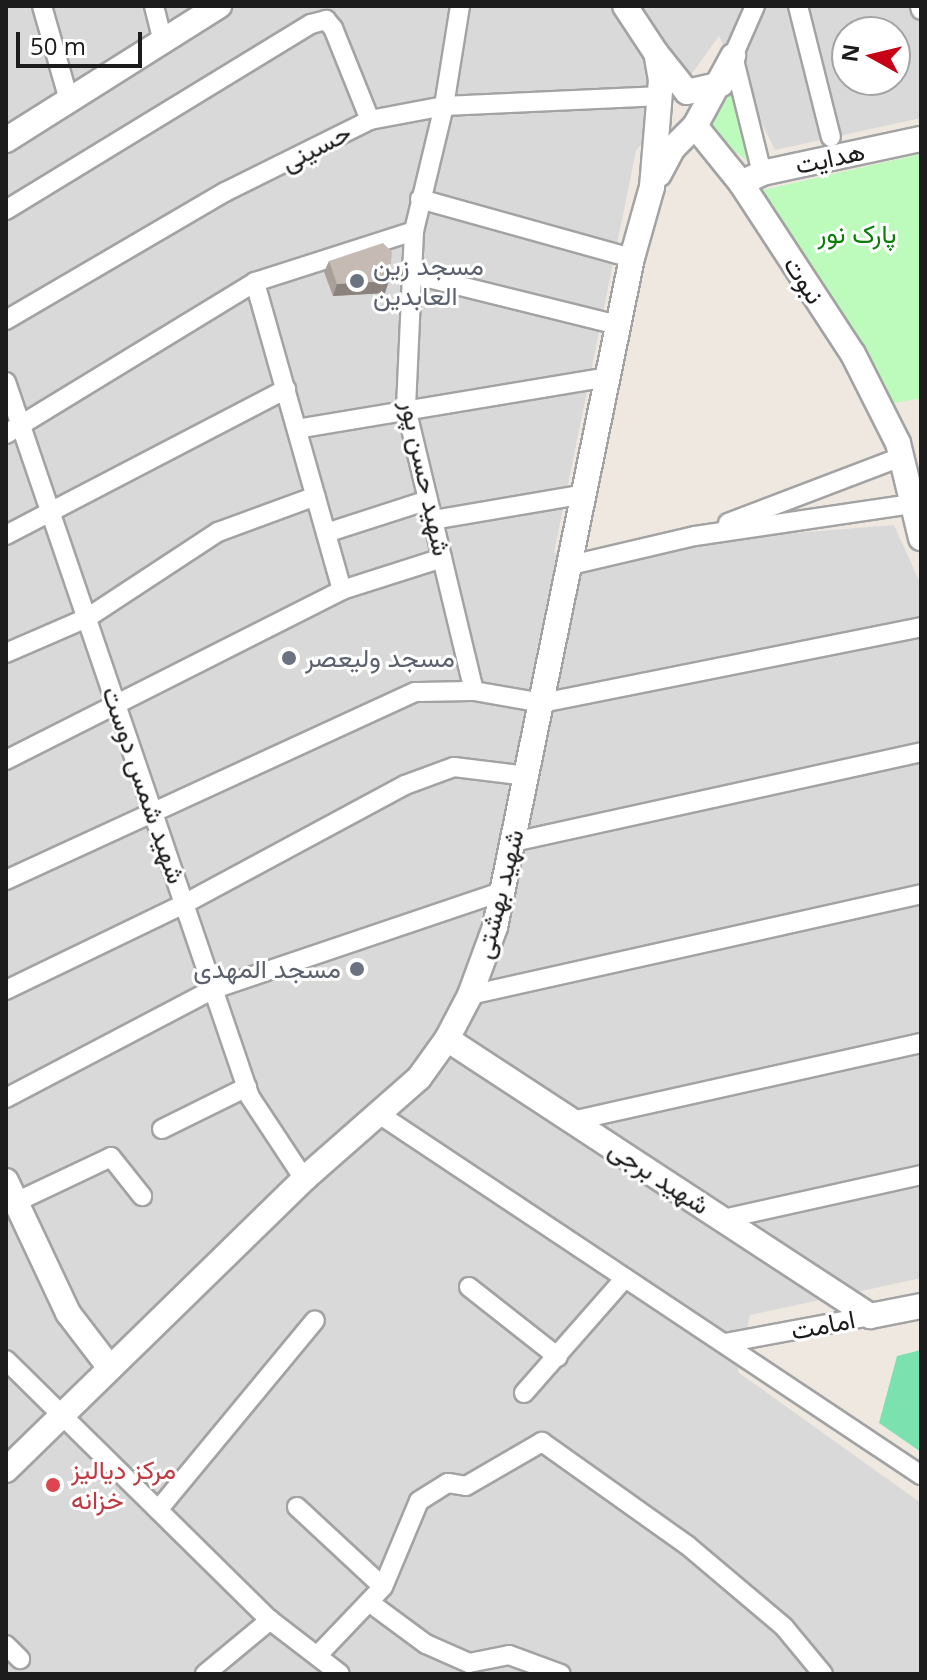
<!DOCTYPE html>
<meta charset="utf-8">
<style>
body{margin:0}
#map{position:relative;width:927px;height:1680px;overflow:hidden;background:#eee8e1;font-family:"Open Sans",Vazirmatn,sans-serif}
div>[style]{position:absolute}
[style*='--x']{left:calc(var(--x)*1px);top:calc(var(--y)*1px);width:calc(var(--w)*1px);rotate:calc(var(--a)*1deg)}
.residential>*{inset:0;background:#dad9d9}
.park>*{inset:0;background:#bcfbbb}
.pitch>*{inset:0;background:#7be1af}
.roads{filter:drop-shadow(2px 0 #a3a3a3) drop-shadow(-2px 0 #a3a3a3) drop-shadow(0 2px #a3a3a3) drop-shadow(0 -2px #a3a3a3)}
.minor>*{height:18px;margin:-9px;padding:0 9px;transform-origin:9px;border-radius:9px;background:#fff}
.tertiary>*{height:24px;margin:-12px;padding:0 12px;transform-origin:12px;border-radius:12px;background:#fff}
.wall>*{inset:0;background:#aaa09b}
.shaded-wall>*{inset:0;background:#8b827e}
.building>*{inset:0;background:#c6bab4}
.dots>*{width:22px;height:22px;translate:-50% -50%;box-sizing:border-box;border:4px solid #fff;border-radius:50%}
span{translate:-50% -50%;white-space:nowrap;text-align:center;line-height:1.15;-webkit-text-stroke:6px #fff;paint-order:stroke}
.street-label{font-size:26px;color:#1c1c1c}
.park-label{font-size:26px;color:#097d07}
.worship-label{font-size:26px;color:#5b616d}
.left{translate:0 -50%;text-align:left}
.right{translate:-100% -50%;text-align:right}
.health-label{font-size:26px;color:#be3a42}
.frame{position:absolute;inset:0;border:8px solid #1c1c1c;pointer-events:none}
.north{position:absolute;left:831px;top:16px;width:80px;height:80px;box-sizing:border-box;background:#fff;border:2px solid #a4a4a4;border-radius:50%;rotate:278deg;font-size:22px;font-weight:700;line-height:32px;text-align:center;color:#1c1c1c}
.north::after{content:'';display:block;margin:auto;width:28px;height:36px;background:#c80015;clip-path:polygon(50% 0,100% 100%,50% 72%,0 100%)}
.scale{position:absolute;left:16px;top:32px;width:126px;height:36px;box-sizing:border-box;border:4px solid #1c1c1c;border-top:0;padding-left:10px;font-size:24px;line-height:28px;white-space:nowrap;color:#1c1c1c;-webkit-text-stroke:6px #fff;paint-order:stroke}
</style>
<div id="map">
<div class="residential">
<i style="clip-path:polygon(evenodd,6px 6px,921px 6px,921px 118px,775px 150px,719px 36px,636px 151px,554px 553px,894px 525px,921px 585px,921px 1278px,750px 1315px,738px 1372px,921px 1503px,921px 1674px,6px 1674px,6px 6px,847px 32px,895px 32px,895px 80px,847px 80px,847px 32px)"></i>
</div>
<div class="park">
<i style="clip-path:polygon(734px 84px,756px 167px,707px 131px)"></i>
<i style="clip-path:polygon(921px 154px,921px 398px,880px 406px,759px 191px)"></i>
</div>
<div class="pitch">
<i style="clip-path:polygon(921px 1350px,921px 1452px,879px 1423px,897px 1356px)"></i>
</div>
<div class="roads">
<div class="minor">
<i style="--x:42;--y:6;--w:98;--a:74"></i>
<i style="--x:154;--y:6;--w:36;--a:76"></i>
<i style="--x:460;--y:6;--w:101;--a:99.1"></i>
<i style="--x:444;--y:106;--w:129;--a:103.5"></i>
<i style="--x:414;--y:231;--w:177;--a:92.6"></i>
<i style="--x:406;--y:408;--w:291;--a:76.5"></i>
<i style="--x:474;--y:691;--w:69;--a:10"></i>
<i style="--x:542;--y:703;--w:387;--a:-11.3"></i>
<i style="--x:755;--y:6;--w:55;--a:113.7"></i>
<i style="--x:733;--y:56;--w:121;--a:76.1"></i>
<i style="--x:798;--y:6;--w:135;--a:75.9"></i>
<i style="--x:920;--y:6;--w:4;--a:76"></i>
<i style="--x:420;--y:199;--w:220;--a:15.6"></i>
<i style="--x:6;--y:210;--w:357;--a:-31.4"></i>
<i style="--x:311;--y:24;--w:16;--a:-15"></i>
<i style="--x:326;--y:20;--w:11;--a:49"></i>
<i style="--x:333;--y:28;--w:99;--a:68.1"></i>
<i style="--x:412;--y:274;--w:212;--a:13.9"></i>
<i style="--x:6;--y:320;--w:254;--a:-30.3"></i>
<i style="--x:225;--y:192;--w:162;--a:-26.4"></i>
<i style="--x:370;--y:120;--w:75;--a:-10.7"></i>
<i style="--x:444;--y:106;--w:218;--a:-2.6"></i>
<i style="--x:6;--y:382;--w:755;--a:71.16"></i>
<i style="--x:250;--y:1097;--w:98;--a:56.6"></i>
<i style="--x:297;--y:429;--w:315;--a:-9.5"></i>
<i style="--x:6;--y:434;--w:292;--a:-31.4"></i>
<i style="--x:433;--y:520;--w:154;--a:-9.7"></i>
<i style="--x:728;--y:523;--w:185;--a:-20.9"></i>
<i style="--x:326;--y:533;--w:107;--a:-17.9"></i>
<i style="--x:6;--y:535;--w:316;--a:-27.5"></i>
<i style="--x:571;--y:565;--w:127;--a:-13.2"></i>
<i style="--x:695;--y:536;--w:219;--a:-8.4"></i>
<i style="--x:342;--y:590;--w:320;--a:-105.8"></i>
<i style="--x:255;--y:282;--w:167;--a:-17.8"></i>
<i style="--x:6;--y:653;--w:88;--a:-23.4"></i>
<i style="--x:87;--y:618;--w:157;--a:-33.3"></i>
<i style="--x:218;--y:532;--w:104;--a:-20.2"></i>
<i style="--x:6;--y:760;--w:377;--a:-26.8"></i>
<i style="--x:342;--y:590;--w:105;--a:-17.7"></i>
<i style="--x:513;--y:842;--w:418;--a:-12.4"></i>
<i style="--x:6;--y:880;--w:450;--a:-24.7"></i>
<i style="--x:415;--y:692;--w:59;--a:-1"></i>
<i style="--x:6;--y:990;--w:198;--a:-25.8"></i>
<i style="--x:184;--y:904;--w:251;--a:-28.3"></i>
<i style="--x:405;--y:785;--w:52;--a:-20.2"></i>
<i style="--x:454;--y:767;--w:74;--a:7"></i>
<i style="--x:470;--y:995;--w:462;--a:-12.6"></i>
<i style="--x:6;--y:1098;--w:235;--a:-27.7"></i>
<i style="--x:214;--y:989;--w:305;--a:-18.7"></i>
<i style="--x:379;--y:1114;--w:651;--a:33.67"></i>
<i style="--x:572;--y:1121;--w:358;--a:-12.6"></i>
<i style="--x:162;--y:1129;--w:95;--a:-26.3"></i>
<i style="--x:16;--y:1202;--w:105;--a:-25.3"></i>
<i style="--x:111;--y:1157;--w:50;--a:51.5"></i>
<i style="--x:723;--y:1219;--w:203;--a:-12.5"></i>
<i style="--x:469;--y:1287;--w:113;--a:38.2"></i>
<i style="--x:725;--y:1343;--w:147;--a:-10.5"></i>
<i style="--x:6;--y:1360;--w:371;--a:44.6"></i>
<i style="--x:270;--y:1620;--w:88;--a:37.6"></i>
<i style="--x:524;--y:1393;--w:153;--a:-48.7"></i>
<i style="--x:297;--y:1507;--w:117;--a:42.9"></i>
<i style="--x:158;--y:1510;--w:246;--a:-50.4"></i>
<i style="--x:369;--y:1602;--w:71;--a:36.4"></i>
<i style="--x:426;--y:1644;--w:47;--a:23.8"></i>
<i style="--x:469;--y:1663;--w:41;--a:-11.3"></i>
<i style="--x:509;--y:1655;--w:55;--a:20.1"></i>
<i style="--x:6;--y:1645;--w:20;--a:45"></i>
<i style="--x:317;--y:1656;--w:95;--a:-46.3"></i>
<i style="--x:383;--y:1587;--w:93;--a:-67.3"></i>
<i style="--x:419;--y:1501;--w:34;--a:-32"></i>
<i style="--x:448;--y:1483;--w:18;--a:9"></i>
<i style="--x:466;--y:1486;--w:88;--a:-30.1"></i>
<i style="--x:542;--y:1442;--w:178;--a:35.4"></i>
<i style="--x:687;--y:1545;--w:127;--a:40.2"></i>
<i style="--x:784;--y:1627;--w:61;--a:50.3"></i>
<i style="--x:205;--y:1674;--w:85;--a:-39.7"></i>
</div>
<div class="tertiary">
<i style="--x:660;--y:58;--w:43;--a:51.5"></i>
<i style="--x:687;--y:92;--w:35;--a:-13"></i>
<i style="--x:695;--y:126;--w:73;--a:51.1"></i>
<i style="--x:741;--y:183;--w:204;--a:56.8"></i>
<i style="--x:853;--y:354;--w:100;--a:63.2"></i>
<i style="--x:898;--y:443;--w:98;--a:76.4"></i>
<i style="--x:6;--y:140;--w:252;--a:-32.2"></i>
<i style="--x:659;--y:174;--w:30;--a:-62"></i>
<i style="--x:673;--y:148;--w:31;--a:-45"></i>
<i style="--x:695;--y:126;--w:80;--a:-61.5"></i>
<i style="--x:741;--y:183;--w:23;--a:-25"></i>
<i style="--x:762;--y:173;--w:163;--a:-12.1"></i>
<i style="--x:447;--y:1039;--w:506;--a:33.22"></i>
<i style="--x:870;--y:1316;--w:52;--a:-11.1"></i>
<i style="--x:6;--y:1181;--w:146;--a:64.8"></i>
<i style="--x:68;--y:1313;--w:69;--a:52.6"></i>
<i style="--x:6;--y:1470;--w:417;--a:-44.3"></i>
<i style="--x:304;--y:1179;--w:153;--a:-41.3"></i>
<i style="--x:419;--y:1078;--w:48;--a:-54.3"></i>
<i style="--x:447;--y:1039;--w:50;--a:-62.4"></i>
<i style="--x:470;--y:995;--w:72;--a:-69.8"></i>
<i style="--x:495;--y:927;--w:683;--a:-78.43"></i>
<i style="--x:632;--y:258;--w:74;--a:-74.3"></i>
<i style="--x:652;--y:187;--w:107;--a:-85.2"></i>
<i style="--x:661;--y:80;--w:27;--a:-100"></i>
<i style="--x:656;--y:53;--w:56;--a:-123.4"></i>
</div>
</div>
<div class="wall">
<i style="clip-path:polygon(329px 261px,385px 293px,333px 296px,324px 272px)"></i>
</div>
<div class="shaded-wall">
<i style="clip-path:polygon(389px 281px,385px 293px,333px 296px,337px 284px)"></i>
</div>
<div class="building">
<i style="clip-path:polygon(383px 243px,392px 252px,389px 281px,337px 284px,329px 261px)"></i>
</div>
<div class="dots">
<i style="left:357px;top:281px;background:#6b7280"></i>
<i style="left:289px;top:658px;background:#6b7280"></i>
<i style="left:357px;top:969px;background:#6b7280"></i>
<i style="left:53px;top:1485px;background:#e0444e"></i>
</div>
<div class="street-label">
<span style="left:316px;top:147px;rotate:-27deg">حسینی</span>
<span style="left:830px;top:158px;rotate:-12deg">هدایت</span>
<span style="left:804px;top:280px;rotate:57deg">نبوت</span>
<span style="left:426px;top:478px;rotate:78deg">شهید حسن پور</span>
<span style="left:144px;top:785px;rotate:71deg">شهید شمس دوست</span>
<span style="left:499px;top:894px;rotate:-76deg">شهید بهشتی</span>
<span style="left:659px;top:1177px;rotate:33deg">شهید برجی</span>
<span style="left:823px;top:1325px;rotate:-11deg">امامت</span>
</div>
<div class="park-label">
<span style="left:857px;top:234px">پارک نور</span>
</div>
<div class="worship-label">
<span class="left" style="left:373px;top:281px">مسجد زین<br>العابدین</span>
<span class="left" style="left:305px;top:658px">مسجد ولیعصر</span>
<span class="right" style="left:341px;top:969px">مسجد المهدی</span>
</div>
<div class="health-label">
<span class="left" style="left:71px;top:1485px">مرکز دیالیز<br>خزانه</span>
</div>
<div class="frame"></div>
<div class="north">N</div>
<div class="scale">50 m</div>
</div>
